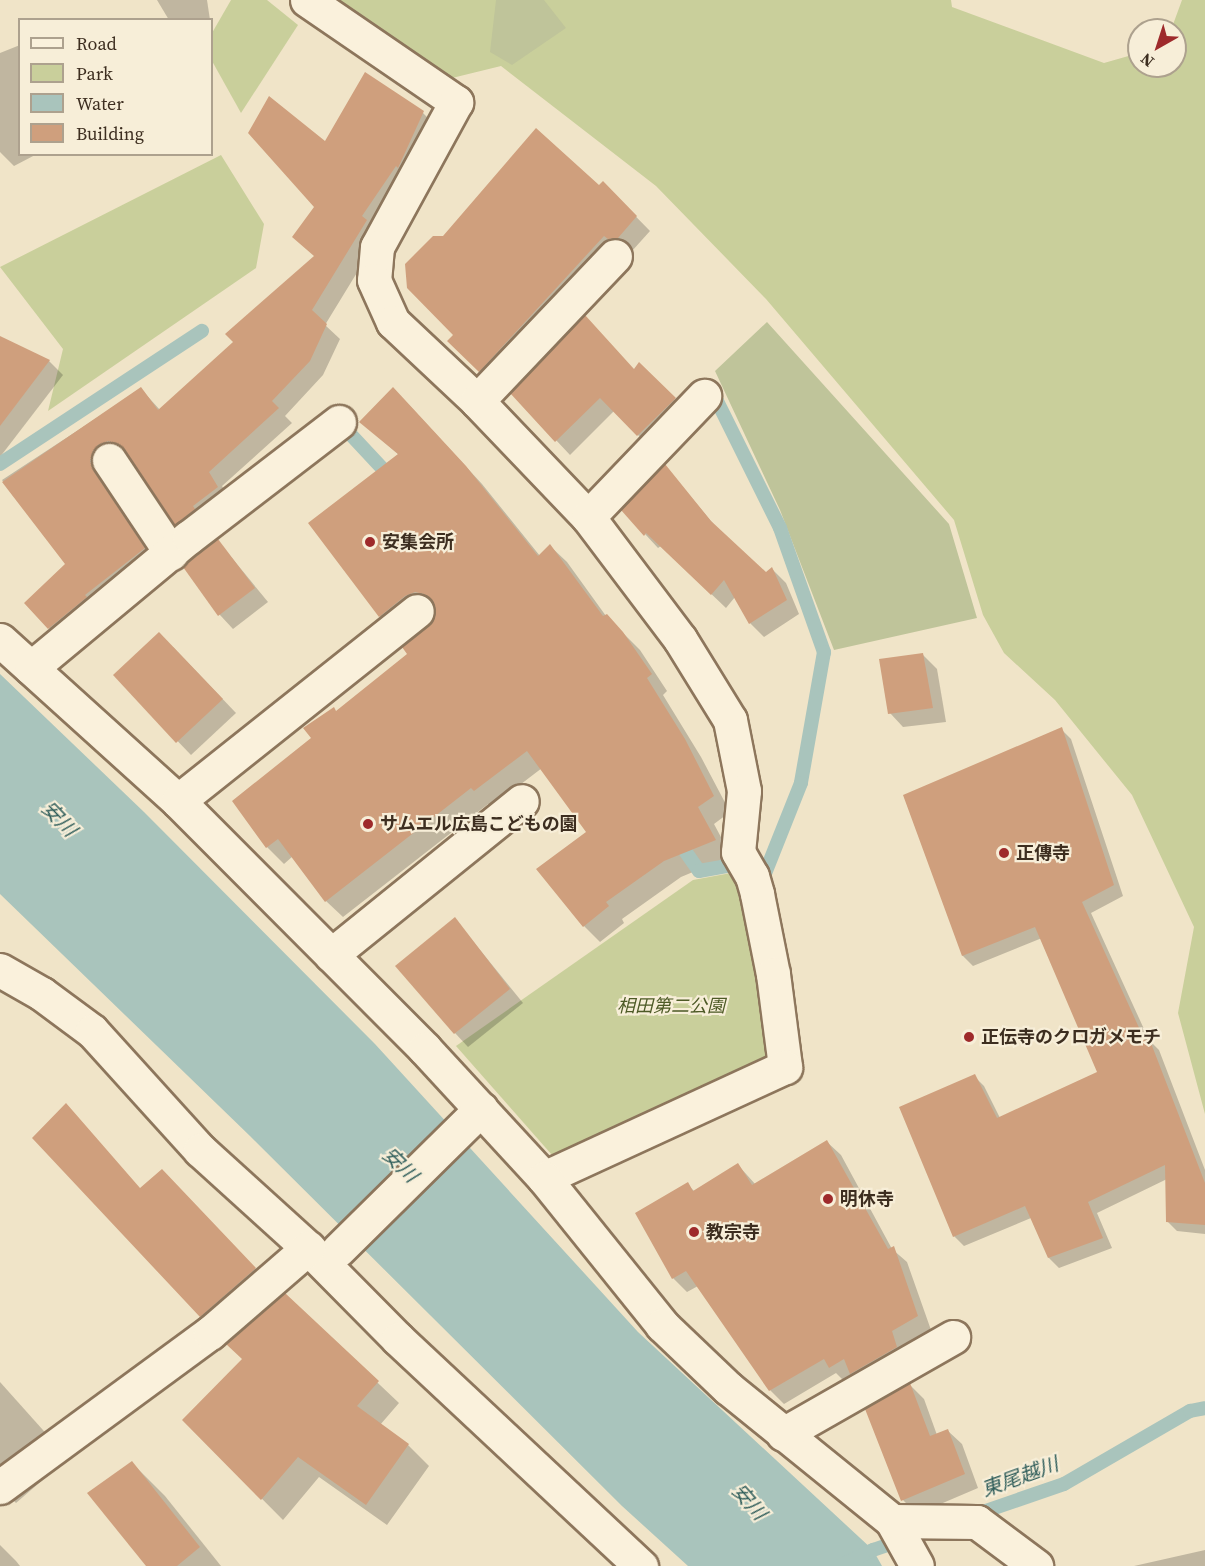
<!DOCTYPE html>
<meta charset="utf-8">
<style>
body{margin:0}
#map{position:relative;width:1205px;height:1566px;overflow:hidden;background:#f0e4c8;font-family:"Source Serif 4","Noto Sans JP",serif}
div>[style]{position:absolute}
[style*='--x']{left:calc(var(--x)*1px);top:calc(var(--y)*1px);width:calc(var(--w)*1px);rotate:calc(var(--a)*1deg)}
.green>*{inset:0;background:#c9cf9b}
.cemetery>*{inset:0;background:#bfc49a}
.water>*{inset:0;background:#a9c4bc}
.shadow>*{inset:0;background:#0003}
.stream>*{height:14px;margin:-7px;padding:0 7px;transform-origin:7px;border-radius:7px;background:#a9c4bc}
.building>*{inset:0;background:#cf9f7d}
.roads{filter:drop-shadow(2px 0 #8d765c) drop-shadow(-2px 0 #8d765c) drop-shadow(0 2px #8d765c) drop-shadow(0 -2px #8d765c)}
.minor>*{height:33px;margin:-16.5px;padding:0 16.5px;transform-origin:16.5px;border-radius:16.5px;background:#faf1dc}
.dots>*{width:16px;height:16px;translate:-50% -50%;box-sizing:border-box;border:3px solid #f7eed8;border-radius:50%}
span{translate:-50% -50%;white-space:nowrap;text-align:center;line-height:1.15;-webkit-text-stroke:4.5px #f7eed8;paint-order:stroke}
.poi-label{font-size:18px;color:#3d2e20;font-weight:700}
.left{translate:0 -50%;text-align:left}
.park-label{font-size:18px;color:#4d5a26;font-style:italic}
.water-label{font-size:20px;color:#2f5d5a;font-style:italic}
.legend{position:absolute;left:18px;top:18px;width:195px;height:138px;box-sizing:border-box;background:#f7eed8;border:2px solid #ada18e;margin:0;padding:8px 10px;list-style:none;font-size:18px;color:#3d2e20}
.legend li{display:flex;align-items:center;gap:12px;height:30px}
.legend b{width:30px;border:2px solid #ada18e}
.north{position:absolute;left:1127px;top:18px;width:60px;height:60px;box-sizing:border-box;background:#f7eed8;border:2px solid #ada18e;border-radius:50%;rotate:219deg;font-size:16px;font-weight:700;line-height:24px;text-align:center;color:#3d2e20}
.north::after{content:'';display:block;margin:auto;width:21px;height:27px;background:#9e2a2b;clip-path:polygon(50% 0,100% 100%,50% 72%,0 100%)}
</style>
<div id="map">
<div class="green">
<i style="clip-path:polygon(231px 0,267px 0,298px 25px,241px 113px,212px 61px,212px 33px)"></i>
<i style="clip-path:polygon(330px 0,951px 0,952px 7px,1104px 63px,1139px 53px,1139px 66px,1175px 66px,1175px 30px,1171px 30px,1182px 0,1205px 0,1205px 1114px,1178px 1013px,1194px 927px,1132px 795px,1055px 700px,1004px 653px,983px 615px,954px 520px,766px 299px,656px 186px,501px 66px,448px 79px)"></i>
<i style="clip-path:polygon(221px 155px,264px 224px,256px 268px,48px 411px,63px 349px,0 267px)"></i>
<i style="clip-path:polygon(731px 873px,746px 896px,773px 1061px,552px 1155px,456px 1046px,693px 880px)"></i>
</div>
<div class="cemetery">
<i style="clip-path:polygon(496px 0,544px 0,566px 28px,512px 65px,490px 52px)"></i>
<i style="clip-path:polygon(767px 322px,949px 524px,977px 618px,834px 650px,780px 510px,715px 371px)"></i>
</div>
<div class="water">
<i style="clip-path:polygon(0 674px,144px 812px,375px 1044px,638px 1332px,873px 1550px,882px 1566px,688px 1566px,622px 1506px,250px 1136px,0 894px)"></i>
</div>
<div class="shadow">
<i style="clip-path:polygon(157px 0,207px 0,210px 20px,169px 20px)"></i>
<i style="clip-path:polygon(20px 45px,20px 154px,37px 154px,14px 166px,0 152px,0 53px)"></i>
<i style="clip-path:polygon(423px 113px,437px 127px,380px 235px,325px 325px,340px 339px,323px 375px,285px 416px,292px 423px,222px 486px,231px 502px,190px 537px,176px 524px,131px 456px,123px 455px,158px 562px,63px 642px,49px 628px,67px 564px,2px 480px,141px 389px,160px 410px,235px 342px,315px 257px,316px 207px,325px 143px)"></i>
<i style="clip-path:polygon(603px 183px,650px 231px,632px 251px,623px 252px,494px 384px,449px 341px,455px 335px,443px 238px,599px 187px)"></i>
<i style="clip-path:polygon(0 338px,49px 361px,63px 375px,0 457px)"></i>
<i style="clip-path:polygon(639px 364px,688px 413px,652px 449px,614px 411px,570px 455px,512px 393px,634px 370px)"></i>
<i style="clip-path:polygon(409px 405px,482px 484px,540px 556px,550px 546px,567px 562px,606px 616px,640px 650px,667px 691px,663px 695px,701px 757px,730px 812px,714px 824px,731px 856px,681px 877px,622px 919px,624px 923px,600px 942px,584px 926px,588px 833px,542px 768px,491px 807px,488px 804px,343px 917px,326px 901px,293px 856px,284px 864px,267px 847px,234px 801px,313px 738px,337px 712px,409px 655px,436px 618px,437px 609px,432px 608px,397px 632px,380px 616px,311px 523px,399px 455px,361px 422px)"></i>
<i style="clip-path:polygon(665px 466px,721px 533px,766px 574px,772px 569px,786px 583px,799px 614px,764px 637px,750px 623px,735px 597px,726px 608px,661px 546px,658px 548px,645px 534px)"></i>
<i style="clip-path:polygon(218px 541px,268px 602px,233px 629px,220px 615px,185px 567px)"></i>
<i style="clip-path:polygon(173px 647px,236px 713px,191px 755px,115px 676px)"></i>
<i style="clip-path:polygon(923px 655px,937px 669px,946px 722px,903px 727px,890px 713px)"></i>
<i style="clip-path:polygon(1061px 729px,1071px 739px,1123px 896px,1091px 913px,1149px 1040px,1159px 1050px,1205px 1170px,1205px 1234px,1177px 1231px,1167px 1221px,1167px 1179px,1097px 1213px,1112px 1248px,1059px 1268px,1049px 1258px,1031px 1218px,964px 1246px,954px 1236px,974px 1076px,984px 1086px,1000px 1118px,1099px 1072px,1042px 938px,973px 966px,963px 956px,904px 796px)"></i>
<i style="clip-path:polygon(455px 919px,523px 1003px,468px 1047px,455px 1033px)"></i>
<i style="clip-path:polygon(827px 1142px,841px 1155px,892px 1249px,907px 1262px,931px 1330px,905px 1346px,910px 1361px,844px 1381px,836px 1373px,784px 1404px,770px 1390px,698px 1286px,687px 1292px,673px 1278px,687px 1184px,695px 1192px,738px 1165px,756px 1185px)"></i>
<i style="clip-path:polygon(176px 1185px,269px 1283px,214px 1330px,201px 1316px,141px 1190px)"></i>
<i style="clip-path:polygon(285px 1295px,399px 1403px,380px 1425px,408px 1445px,429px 1466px,387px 1525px,319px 1477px,283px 1520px,184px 1420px,244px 1360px)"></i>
<i style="clip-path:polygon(0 1382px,68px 1458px,16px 1503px,0 1487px)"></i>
<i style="clip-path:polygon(910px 1385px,924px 1399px,937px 1435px,948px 1431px,962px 1444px,978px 1488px,917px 1514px,903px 1500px)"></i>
<i style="clip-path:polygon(132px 1463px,165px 1496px,221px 1566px,148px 1566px)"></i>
<i style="clip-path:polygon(0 1545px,16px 1561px,20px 1566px,0 1566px)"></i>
<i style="clip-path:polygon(1205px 1550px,1205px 1566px,1133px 1566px,1134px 1566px)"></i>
</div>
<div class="stream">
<i style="--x:717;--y:401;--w:142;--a:63.6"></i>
<i style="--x:780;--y:528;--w:132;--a:70.5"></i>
<i style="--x:824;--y:652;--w:133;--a:100"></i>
<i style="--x:801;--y:783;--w:111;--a:111.7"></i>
<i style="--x:339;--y:422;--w:79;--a:47"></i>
<i style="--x:0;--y:464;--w:242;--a:-33.4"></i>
<i style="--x:676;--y:838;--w:40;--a:55.1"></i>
<i style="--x:699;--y:871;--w:39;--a:-10"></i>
<i style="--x:737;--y:864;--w:7;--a:56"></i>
<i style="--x:971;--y:1516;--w:98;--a:-19"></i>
<i style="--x:1064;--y:1484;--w:146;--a:-30.1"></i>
<i style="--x:1190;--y:1411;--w:15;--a:-11"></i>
<i style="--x:840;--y:1566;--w:37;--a:-26"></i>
<i style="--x:873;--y:1550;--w:31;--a:-19"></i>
</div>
<div class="building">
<i style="clip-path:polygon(365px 72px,424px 111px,398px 168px,396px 166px,362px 216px,367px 220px,312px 310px,327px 324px,310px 361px,272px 401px,279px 408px,209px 472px,218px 487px,193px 506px,195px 509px,175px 525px,124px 449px,118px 444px,108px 441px,98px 445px,93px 451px,90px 461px,93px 470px,145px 548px,85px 595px,87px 597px,48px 629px,24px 603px,65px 564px,2px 482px,141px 387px,158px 410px,233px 342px,225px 334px,314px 256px,292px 237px,314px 207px,248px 133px,269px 96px,325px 141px)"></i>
<i style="clip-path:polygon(536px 128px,599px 185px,603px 181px,637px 216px,618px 238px,608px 239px,604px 236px,479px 372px,447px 341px,453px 335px,407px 288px,405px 264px,433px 236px,443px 236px)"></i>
<i style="clip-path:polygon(585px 315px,634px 369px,639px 362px,676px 398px,637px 436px,600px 398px,555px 442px,510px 393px)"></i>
<i style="clip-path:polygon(0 336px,50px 360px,0 426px)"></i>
<i style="clip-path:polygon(393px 387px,466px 466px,538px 556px,550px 544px,603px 616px,607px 614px,623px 632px,652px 674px,647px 678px,685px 739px,714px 796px,698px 807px,716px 840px,664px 861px,606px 902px,609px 906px,583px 927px,536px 869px,586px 832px,527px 751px,474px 791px,471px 788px,325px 902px,278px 839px,266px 848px,232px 801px,311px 738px,303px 728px,334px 707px,336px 711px,407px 654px,402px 647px,429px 626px,435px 617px,435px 608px,432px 600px,424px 594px,415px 592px,405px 596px,379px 617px,308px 523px,398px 454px,359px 422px)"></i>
<i style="clip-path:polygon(665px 464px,711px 521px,766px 572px,772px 567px,787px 600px,749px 624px,724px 580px,711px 595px,646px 533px,644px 536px,621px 510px)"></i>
<i style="clip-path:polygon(218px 539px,255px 588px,218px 616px,183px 567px)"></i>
<i style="clip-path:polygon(159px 632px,223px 699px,176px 743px,113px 675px)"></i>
<i style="clip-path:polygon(923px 653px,933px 708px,888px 714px,879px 659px)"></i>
<i style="clip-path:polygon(1062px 727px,1114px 885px,1082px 902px,1145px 1041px,1149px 1038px,1205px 1183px,1205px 1225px,1166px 1222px,1165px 1165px,1088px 1202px,1103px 1238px,1048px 1258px,1025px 1206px,953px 1237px,899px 1107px,975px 1074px,997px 1118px,1097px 1072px,1035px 927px,962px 956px,903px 795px)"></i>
<i style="clip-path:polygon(455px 917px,510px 989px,454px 1034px,395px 966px)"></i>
<i style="clip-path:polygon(66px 1103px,140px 1188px,162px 1169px,256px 1268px,200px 1317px,32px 1138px)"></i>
<i style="clip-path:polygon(827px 1140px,888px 1249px,894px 1246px,918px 1316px,892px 1331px,897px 1347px,850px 1374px,844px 1359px,829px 1368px,824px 1359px,769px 1391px,686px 1271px,672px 1279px,635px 1213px,688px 1182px,693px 1191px,738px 1163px,752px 1185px)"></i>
<i style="clip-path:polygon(285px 1293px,379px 1381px,357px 1406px,409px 1444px,366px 1505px,298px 1457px,261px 1500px,182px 1420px,242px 1359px,226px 1344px)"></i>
<i style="clip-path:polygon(910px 1383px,930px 1436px,948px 1429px,965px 1474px,901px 1501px,865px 1409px)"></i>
<i style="clip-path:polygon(132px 1461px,200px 1547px,177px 1566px,146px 1566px,87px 1493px)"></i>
</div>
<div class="roads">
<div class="minor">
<i style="--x:307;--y:0;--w:181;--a:34.4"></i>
<i style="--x:456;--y:102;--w:165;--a:118.6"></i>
<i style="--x:377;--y:247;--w:33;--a:95"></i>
<i style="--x:374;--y:280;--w:46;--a:65.7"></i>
<i style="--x:393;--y:322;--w:115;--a:43.2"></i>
<i style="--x:477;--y:401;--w:161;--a:46.3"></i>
<i style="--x:588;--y:517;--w:153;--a:53"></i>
<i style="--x:680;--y:639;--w:95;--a:58.3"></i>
<i style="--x:730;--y:720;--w:72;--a:78.8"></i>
<i style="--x:744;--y:791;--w:61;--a:95.6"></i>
<i style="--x:738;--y:852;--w:28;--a:60"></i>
<i style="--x:752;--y:876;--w:19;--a:74"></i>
<i style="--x:757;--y:894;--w:82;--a:78.7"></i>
<i style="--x:773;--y:974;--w:94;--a:82.6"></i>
<i style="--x:785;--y:1067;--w:265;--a:155.3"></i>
<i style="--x:477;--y:401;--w:200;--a:-46.4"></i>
<i style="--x:109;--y:460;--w:112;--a:56.3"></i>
<i style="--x:588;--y:517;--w:168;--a:-46.2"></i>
<i style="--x:0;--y:640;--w:240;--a:42.1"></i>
<i style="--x:178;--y:801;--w:350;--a:45.1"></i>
<i style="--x:425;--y:1049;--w:176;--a:47.3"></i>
<i style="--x:544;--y:1178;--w:189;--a:51.2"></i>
<i style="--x:662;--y:1325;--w:91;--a:43.7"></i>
<i style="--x:728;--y:1388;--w:211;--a:39"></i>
<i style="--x:892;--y:1521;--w:51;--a:60.9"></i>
<i style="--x:31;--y:668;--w:205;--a:-39.7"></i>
<i style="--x:189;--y:537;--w:189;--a:-37.5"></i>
<i style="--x:178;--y:801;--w:305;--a:-38.5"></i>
<i style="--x:331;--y:955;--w:245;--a:-38.9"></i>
<i style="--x:0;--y:970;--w:48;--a:29.7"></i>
<i style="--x:42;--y:994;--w:62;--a:36.5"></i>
<i style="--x:92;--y:1031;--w:161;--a:47.8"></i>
<i style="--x:200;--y:1150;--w:146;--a:42.2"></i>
<i style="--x:308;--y:1248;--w:128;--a:45.3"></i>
<i style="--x:398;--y:1339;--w:333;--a:43.1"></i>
<i style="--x:338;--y:1250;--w:201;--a:-44.6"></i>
<i style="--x:783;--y:1434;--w:196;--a:-29.7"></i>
<i style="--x:0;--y:1487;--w:260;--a:-36.3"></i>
<i style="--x:210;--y:1333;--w:130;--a:-40.9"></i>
<i style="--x:892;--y:1521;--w:85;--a:0.7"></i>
<i style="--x:977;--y:1522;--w:74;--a:36.7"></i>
</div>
</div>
<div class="dots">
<i style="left:370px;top:542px;background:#9e2a2b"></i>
<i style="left:368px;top:824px;background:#9e2a2b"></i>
<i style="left:1004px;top:853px;background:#9e2a2b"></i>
<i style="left:969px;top:1037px;background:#9e2a2b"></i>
<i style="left:828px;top:1199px;background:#9e2a2b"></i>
<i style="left:694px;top:1232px;background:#9e2a2b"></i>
</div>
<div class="poi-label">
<span class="left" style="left:382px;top:542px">安集会所</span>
<span class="left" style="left:380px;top:824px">サムエル広島こどもの園</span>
<span class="left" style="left:1016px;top:853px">正傳寺</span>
<span class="left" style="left:981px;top:1037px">正伝寺のクロガメモチ</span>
<span class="left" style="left:840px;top:1199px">明休寺</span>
<span class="left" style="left:706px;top:1232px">教宗寺</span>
</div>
<div class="park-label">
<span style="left:671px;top:1006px">相田第二公園</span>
</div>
<div class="water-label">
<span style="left:59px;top:819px;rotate:46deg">安川</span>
<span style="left:400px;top:1165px;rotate:44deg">安川</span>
<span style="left:1020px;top:1477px;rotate:-20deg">東尾越川</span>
<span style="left:749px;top:1502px;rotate:49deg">安川</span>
</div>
<ul class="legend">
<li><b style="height:8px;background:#faf1dc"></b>Road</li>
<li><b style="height:16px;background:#c9cf9b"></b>Park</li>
<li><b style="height:16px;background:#a9c4bc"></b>Water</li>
<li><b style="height:16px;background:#cf9f7d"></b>Building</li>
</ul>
<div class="north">N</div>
</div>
